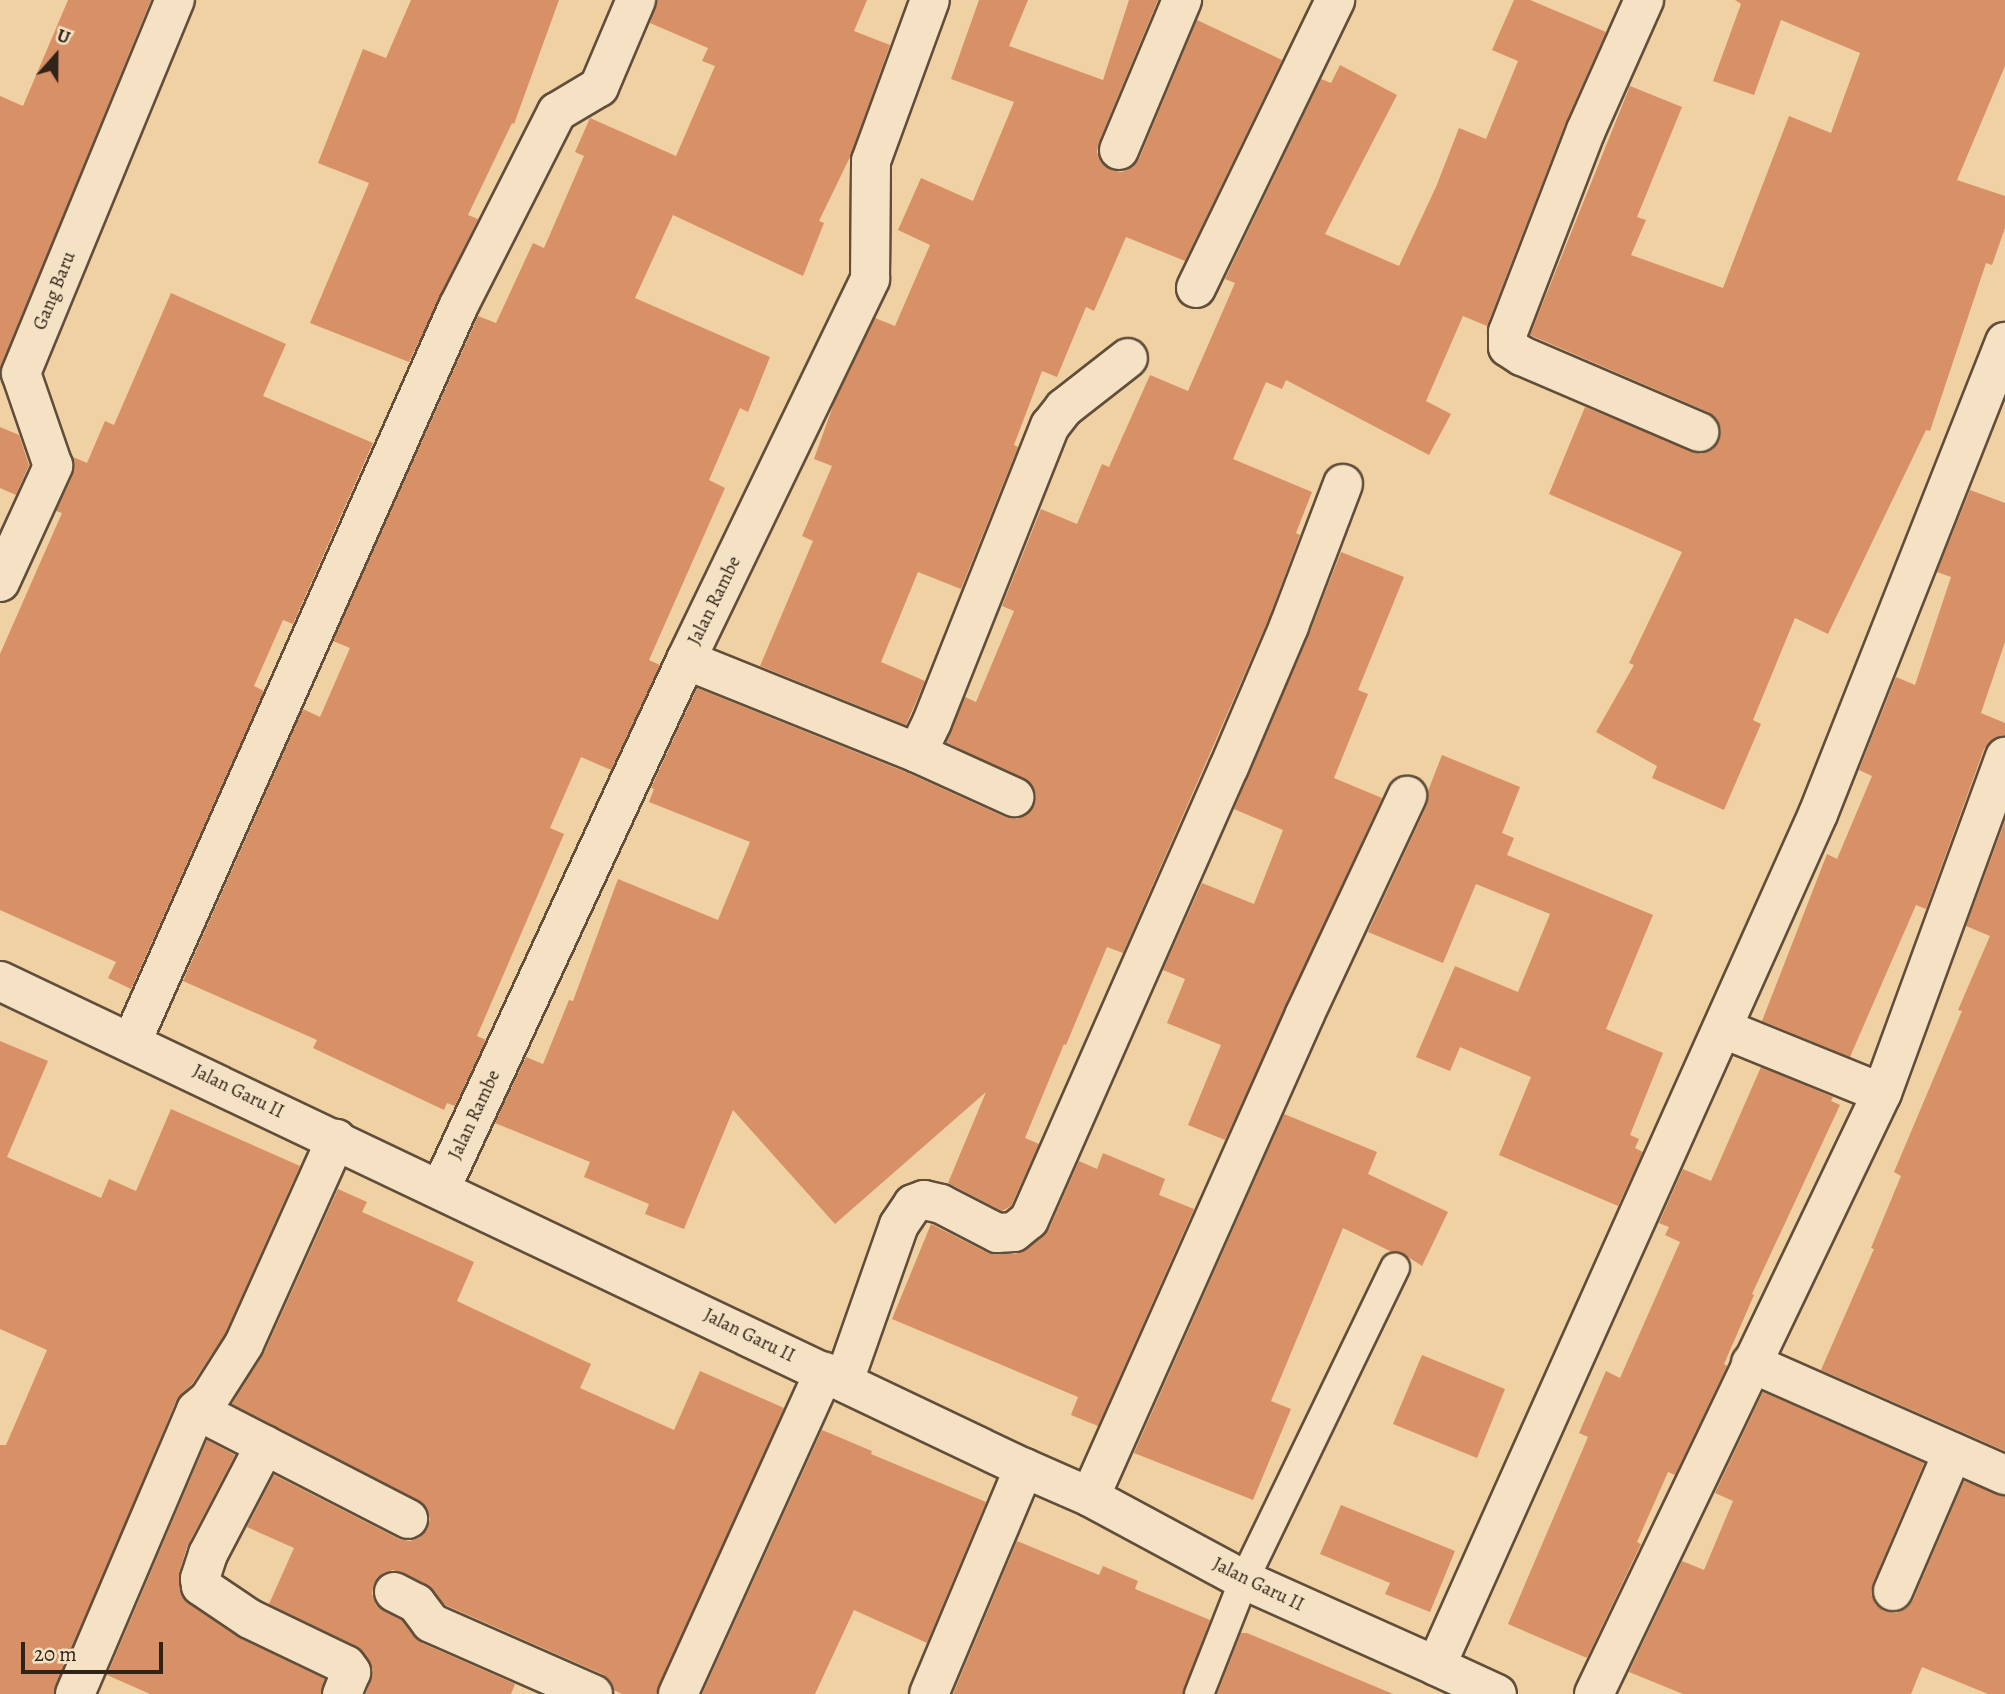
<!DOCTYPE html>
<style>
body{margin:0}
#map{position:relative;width:2005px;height:1694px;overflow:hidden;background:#efd1a3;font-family:Alegreya,serif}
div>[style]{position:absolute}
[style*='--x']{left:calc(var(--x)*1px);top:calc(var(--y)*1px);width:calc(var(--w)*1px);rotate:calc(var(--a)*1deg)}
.building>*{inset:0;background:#d89066}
.roads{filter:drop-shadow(2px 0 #604e3b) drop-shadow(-2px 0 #604e3b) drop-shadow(0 2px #604e3b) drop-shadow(0 -2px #604e3b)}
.lane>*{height:28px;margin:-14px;padding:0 14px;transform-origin:14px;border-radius:14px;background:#f5e1c3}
.street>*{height:38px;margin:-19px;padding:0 19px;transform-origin:19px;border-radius:19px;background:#f5e1c3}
.secondary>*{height:38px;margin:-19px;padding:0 19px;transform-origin:19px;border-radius:19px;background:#f5e1c3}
span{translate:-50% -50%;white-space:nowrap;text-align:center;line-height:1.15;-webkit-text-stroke:5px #f5e1c3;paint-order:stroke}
.street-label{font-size:19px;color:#302318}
.north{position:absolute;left:21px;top:21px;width:70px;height:70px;-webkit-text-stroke:5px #f5e1c3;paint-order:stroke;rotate:21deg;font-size:19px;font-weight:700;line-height:28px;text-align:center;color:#302318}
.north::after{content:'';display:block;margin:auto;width:24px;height:32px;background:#302318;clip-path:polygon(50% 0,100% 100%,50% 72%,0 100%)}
.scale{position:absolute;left:21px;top:1642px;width:142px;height:32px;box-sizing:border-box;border:4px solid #302318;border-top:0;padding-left:9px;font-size:21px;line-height:24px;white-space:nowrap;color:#302318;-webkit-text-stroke:5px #f5e1c3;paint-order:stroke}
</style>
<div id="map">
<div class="building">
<i style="clip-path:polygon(68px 0,151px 0,0 370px,0 96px,23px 106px)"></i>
<i style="clip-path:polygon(411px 0,559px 0,514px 124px,512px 123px,468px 215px,478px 219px,409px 362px,310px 323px,369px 183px,318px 163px,363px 49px,386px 58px)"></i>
<i style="clip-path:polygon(657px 0,867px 0,854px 31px,890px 45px,850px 157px,819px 221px,824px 223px,803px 276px,673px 215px,635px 298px,770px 357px,748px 412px,740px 408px,709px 480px,725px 488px,649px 660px,660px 665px,611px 770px,581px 757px,550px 828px,564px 834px,477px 1036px,486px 1040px,455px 1106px,447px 1103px,444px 1110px,313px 1048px,317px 1040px,183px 981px,303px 709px,320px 717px,350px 648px,333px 641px,478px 316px,496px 323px,533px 243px,544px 248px,584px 156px,575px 152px,590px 118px,676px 156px,715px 66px,702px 61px,708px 48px,650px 23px)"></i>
<i style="clip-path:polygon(979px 0,1028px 0,1009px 46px,1103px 80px,1129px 0,1158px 0,1099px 142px,1097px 152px,1101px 163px,1111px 170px,1122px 172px,1133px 167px,1139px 159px,1197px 20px,1282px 60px,1185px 261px,1126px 237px,1094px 311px,1086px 307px,1057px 377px,1042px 371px,1014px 445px,1018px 447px,961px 589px,918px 572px,881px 662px,925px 681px,906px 725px,760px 666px,813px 541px,802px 536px,832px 466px,814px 459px,834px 403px,875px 318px,895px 326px,930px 245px,898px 230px,921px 178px,973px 201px,1014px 102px,951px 79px)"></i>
<i style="clip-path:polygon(1514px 0,1530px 0,1606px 32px,1566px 122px,1487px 326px,1463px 316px,1426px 401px,1451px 414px,1429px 455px,1286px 380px,1282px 389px,1266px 382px,1233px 459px,1312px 492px,1296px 533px,1300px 535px,1269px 618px,1123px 953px,1107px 947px,1066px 1045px,1064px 1044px,1025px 1138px,1039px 1144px,1011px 1206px,1002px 1211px,948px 1183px,986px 1092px,835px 1224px,733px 1110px,684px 1229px,645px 1214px,649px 1204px,584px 1177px,590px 1162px,495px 1123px,526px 1057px,543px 1064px,569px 1000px,573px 1001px,618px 879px,718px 920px,750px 842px,649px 802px,654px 789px,651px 788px,697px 688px,908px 773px,1005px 817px,1017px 819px,1027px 814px,1034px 805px,1036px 796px,1031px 784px,946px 742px,965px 697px,976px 702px,1014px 611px,1002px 606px,1041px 509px,1077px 524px,1102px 464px,1109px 467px,1150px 375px,1188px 391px,1235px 283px,1225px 279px,1321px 79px,1331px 83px,1340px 65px,1397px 95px,1325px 234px,1399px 266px,1436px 187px,1459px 128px,1486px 139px,1518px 61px,1492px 50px)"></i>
<i style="clip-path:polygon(1735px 0,2005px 0,2005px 66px,1957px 180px,2005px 196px,2005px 228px,1992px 265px,1986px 263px,1930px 431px,1926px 430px,1828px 634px,1795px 618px,1753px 720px,1761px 724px,1724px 810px,1652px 778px,1657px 766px,1596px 732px,1634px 665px,1629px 663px,1682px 552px,1549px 494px,1585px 407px,1701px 454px,1712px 450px,1719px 441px,1721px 430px,1717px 420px,1708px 412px,1530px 335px,1630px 86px,1682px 107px,1637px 217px,1646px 220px,1631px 255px,1723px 288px,1789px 116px,1831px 133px,1860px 53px,1781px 20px,1754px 95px,1713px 81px,1741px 4px)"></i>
<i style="clip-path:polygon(171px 293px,286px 344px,263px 396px,373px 443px,293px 624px,283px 620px,254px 686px,264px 691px,131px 989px,108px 978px,116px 962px,0 910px,0 654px,62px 513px,56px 511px,73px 475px,73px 457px,87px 463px,105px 421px,114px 425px)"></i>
<i style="clip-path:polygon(0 427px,19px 435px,29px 465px,16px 495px,0 488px)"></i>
<i style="clip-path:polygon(1970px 490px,2005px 503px,2005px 642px,1981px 713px,2005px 723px,2005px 736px,1992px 740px,1984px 749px,1926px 909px,1916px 905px,1850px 1057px,1762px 1021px,1827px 854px,1837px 859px,1872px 776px,1859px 770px,1896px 677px,1915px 685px,1951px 577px,1937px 572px)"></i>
<i style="clip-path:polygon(1341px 552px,1404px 577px,1358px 690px,1368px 694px,1334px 778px,1382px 798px,1225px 1140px,1188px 1125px,1221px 1045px,1167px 1023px,1185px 979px,1163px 970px,1202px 883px,1254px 904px,1283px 830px,1234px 809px,1309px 634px)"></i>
<i style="clip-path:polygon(1442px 755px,1520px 787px,1502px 833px,1514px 838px,1507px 855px,1653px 915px,1606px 1029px,1663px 1053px,1630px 1135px,1639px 1139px,1635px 1148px,1643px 1152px,1618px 1206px,1499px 1155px,1531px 1077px,1460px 1047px,1450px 1071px,1416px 1057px,1455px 966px,1518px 992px,1550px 914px,1476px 884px,1443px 963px,1368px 932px,1427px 805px,1428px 791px)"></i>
<i style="clip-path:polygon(2005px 821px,2005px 1451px,1821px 1370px,1874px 1249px,1871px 1248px,1901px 1176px,1894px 1172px,1962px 1011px,1958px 1010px,1990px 936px,1966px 926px)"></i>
<i style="clip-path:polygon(0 1041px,48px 1061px,7px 1157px,101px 1198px,109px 1179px,136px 1191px,171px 1109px,300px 1166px,225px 1334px,192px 1384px,176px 1401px,54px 1694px,0 1694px,0 1445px,6px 1445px,47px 1350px,0 1329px)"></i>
<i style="clip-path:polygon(1761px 1067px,1833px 1097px,1831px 1101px,1840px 1105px,1752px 1294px,1754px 1295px,1724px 1364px,1727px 1366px,1675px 1475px,1668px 1472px,1637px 1542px,1641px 1544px,1587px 1658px,1508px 1624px,1588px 1437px,1579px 1433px,1606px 1371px,1620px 1378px,1680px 1242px,1665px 1235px,1669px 1227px,1659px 1223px,1683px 1169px,1711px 1181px)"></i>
<i style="clip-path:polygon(1284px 1114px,1377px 1152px,1368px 1174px,1448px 1212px,1422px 1266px,1402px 1253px,1392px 1252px,1343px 1228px,1271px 1401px,1291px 1409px,1253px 1500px,1134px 1453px)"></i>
<i style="clip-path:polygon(1103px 1153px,1165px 1179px,1159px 1195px,1194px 1209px,1098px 1426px,1071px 1415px,1078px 1397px,892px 1319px,931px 1224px,988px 1253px,1015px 1254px,1027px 1249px,1049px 1229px,1079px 1161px,1097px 1169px)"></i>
<i style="clip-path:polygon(338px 1189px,367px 1202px,362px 1212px,474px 1262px,457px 1301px,591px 1364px,580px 1388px,674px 1430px,700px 1371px,784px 1408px,656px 1694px,622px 1694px,614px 1690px,610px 1681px,602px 1674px,445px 1605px,426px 1584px,393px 1570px,383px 1573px,374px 1583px,372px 1594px,376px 1605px,402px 1620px,422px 1643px,515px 1684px,511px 1694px,366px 1694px,373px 1670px,363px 1652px,269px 1604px,294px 1548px,247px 1527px,274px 1475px,399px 1539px,410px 1541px,419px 1538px,427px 1530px,430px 1519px,427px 1508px,418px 1500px,232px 1404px,264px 1353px)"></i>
<i style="clip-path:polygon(1422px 1355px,1505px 1389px,1477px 1458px,1393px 1424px)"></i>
<i style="clip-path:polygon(1763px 1392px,1924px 1463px,1873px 1583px,1871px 1594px,1876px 1605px,1884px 1611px,1896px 1613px,1907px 1608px,1913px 1600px,1964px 1481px,2005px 1496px,2005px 1694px,1988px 1694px,1922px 1667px,1911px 1694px,1683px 1694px,1629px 1672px,1682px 1561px,1704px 1570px,1733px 1501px,1715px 1493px)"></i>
<i style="clip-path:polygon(822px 1430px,872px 1451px,871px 1454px,986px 1502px,927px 1643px,854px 1610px,815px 1694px,702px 1694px)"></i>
<i style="clip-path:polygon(207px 1440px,235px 1455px,187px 1547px,179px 1573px,182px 1597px,238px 1637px,325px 1679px,321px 1694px,150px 1694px,107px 1675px)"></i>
<i style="clip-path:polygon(1341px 1505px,1455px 1551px,1430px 1612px,1385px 1594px,1390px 1583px,1320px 1554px)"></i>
<i style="clip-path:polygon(1017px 1541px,1099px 1575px,1103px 1566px,1138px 1581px,1135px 1589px,1210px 1620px,1183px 1694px,953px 1694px)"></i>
<i style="clip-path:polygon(1241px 1633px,1247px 1633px,1393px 1694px,1217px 1694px)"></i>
</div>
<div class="roads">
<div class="lane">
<i style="--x:1199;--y:1694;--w:123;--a:-68.5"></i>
<i style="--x:1244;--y:1580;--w:347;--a:-64.2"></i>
</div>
<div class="street">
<i style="--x:1644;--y:0;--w:142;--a:114"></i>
<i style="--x:1586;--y:130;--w:217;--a:111.1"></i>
<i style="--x:1508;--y:332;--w:15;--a:90"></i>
<i style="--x:1508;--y:347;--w:17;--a:33"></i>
<i style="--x:1522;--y:356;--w:193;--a:23.2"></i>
<i style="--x:1119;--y:150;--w:163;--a:-67.2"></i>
<i style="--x:1196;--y:288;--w:320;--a:-64.2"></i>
<i style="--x:0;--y:582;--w:128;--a:-65.4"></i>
<i style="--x:53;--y:466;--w:98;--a:-109"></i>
<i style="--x:21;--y:373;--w:404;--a:-67.6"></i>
<i style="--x:686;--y:660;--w:249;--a:21.9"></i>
<i style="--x:917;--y:753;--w:34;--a:-64"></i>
<i style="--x:932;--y:722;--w:319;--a:-68.3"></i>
<i style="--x:1050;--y:426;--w:23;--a:-52"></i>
<i style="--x:1064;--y:408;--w:81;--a:-38"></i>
<i style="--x:917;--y:753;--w:107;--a:24.4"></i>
<i style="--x:0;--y:981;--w:1134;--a:25.44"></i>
<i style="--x:1024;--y:1468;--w:245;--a:112.8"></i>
<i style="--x:1724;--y:1029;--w:170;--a:22.1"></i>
<i style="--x:132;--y:1041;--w:803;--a:-66.05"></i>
<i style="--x:458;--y:307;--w:219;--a:-63.1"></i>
<i style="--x:557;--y:112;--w:49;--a:-30.8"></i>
<i style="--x:599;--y:87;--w:95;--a:-67"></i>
<i style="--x:441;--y:1188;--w:582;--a:-65.11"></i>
<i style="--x:686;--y:660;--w:423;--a:-64.2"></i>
<i style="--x:870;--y:279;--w:118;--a:-89.5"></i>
<i style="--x:871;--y:161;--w:171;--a:-69.9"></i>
<i style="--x:1751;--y:1363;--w:278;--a:23.8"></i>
<i style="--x:844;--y:1381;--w:165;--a:-70.6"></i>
<i style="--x:899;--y:1225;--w:25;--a:-56"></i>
<i style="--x:913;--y:1204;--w:12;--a:-20"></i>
<i style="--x:924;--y:1200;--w:17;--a:13"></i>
<i style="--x:941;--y:1204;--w:63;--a:27.4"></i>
<i style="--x:997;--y:1233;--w:17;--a:-3"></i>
<i style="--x:1014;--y:1232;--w:19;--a:-39"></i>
<i style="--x:1029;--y:1220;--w:495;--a:-66.2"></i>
<i style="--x:1229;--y:767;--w:153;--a:-66.9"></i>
<i style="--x:1289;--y:626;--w:152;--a:-69.2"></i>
<i style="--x:208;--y:1416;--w:225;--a:27.2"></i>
<i style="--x:265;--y:1445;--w:123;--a:117.6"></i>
<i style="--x:208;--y:1554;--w:26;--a:108"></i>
<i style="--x:200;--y:1579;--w:7;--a:82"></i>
<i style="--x:201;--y:1586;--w:59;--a:34"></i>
<i style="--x:250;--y:1619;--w:106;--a:25.6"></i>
<i style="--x:346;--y:1665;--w:9;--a:54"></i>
<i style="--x:351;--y:1672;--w:24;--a:112"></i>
<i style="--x:1090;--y:1497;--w:529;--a:-66"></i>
<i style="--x:1305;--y:1014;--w:241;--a:-64.9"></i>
<i style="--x:1893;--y:1591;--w:151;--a:-66.7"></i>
<i style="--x:394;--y:1592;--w:25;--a:27"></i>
<i style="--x:416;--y:1603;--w:25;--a:53"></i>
<i style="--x:431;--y:1623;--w:177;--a:23.7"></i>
<i style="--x:1436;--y:1666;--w:67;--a:24.7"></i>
<i style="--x:75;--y:1694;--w:309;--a:-66.9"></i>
<i style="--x:196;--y:1410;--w:17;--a:-40"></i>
<i style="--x:209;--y:1399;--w:65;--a:-57.5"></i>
<i style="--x:244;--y:1344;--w:225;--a:-65.8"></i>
<i style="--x:678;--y:1694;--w:354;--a:-65.6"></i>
<i style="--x:1594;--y:1694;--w:666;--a:-64.4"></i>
<i style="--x:1882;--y:1093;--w:358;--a:-69.9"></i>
</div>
<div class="secondary">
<i style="--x:1024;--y:1468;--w:72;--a:23.7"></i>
<i style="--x:1090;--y:1497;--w:175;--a:28.3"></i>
<i style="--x:1244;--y:1580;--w:210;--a:24.1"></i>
<i style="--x:1436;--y:1666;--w:934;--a:-65.85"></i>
<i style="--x:1818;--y:814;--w:508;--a:-68.39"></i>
</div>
</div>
<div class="street-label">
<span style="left:55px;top:291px;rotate:-68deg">Gang Baru</span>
<span style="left:715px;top:601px;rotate:-64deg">Jalan Rambe</span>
<span style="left:238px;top:1092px;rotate:26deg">Jalan Garu II</span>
<span style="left:475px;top:1115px;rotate:-65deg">Jalan Rambe</span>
<span style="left:749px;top:1336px;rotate:26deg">Jalan Garu II</span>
<span style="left:1258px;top:1585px;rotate:26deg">Jalan Garu II</span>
</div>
<div class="north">U</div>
<div class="scale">20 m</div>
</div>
